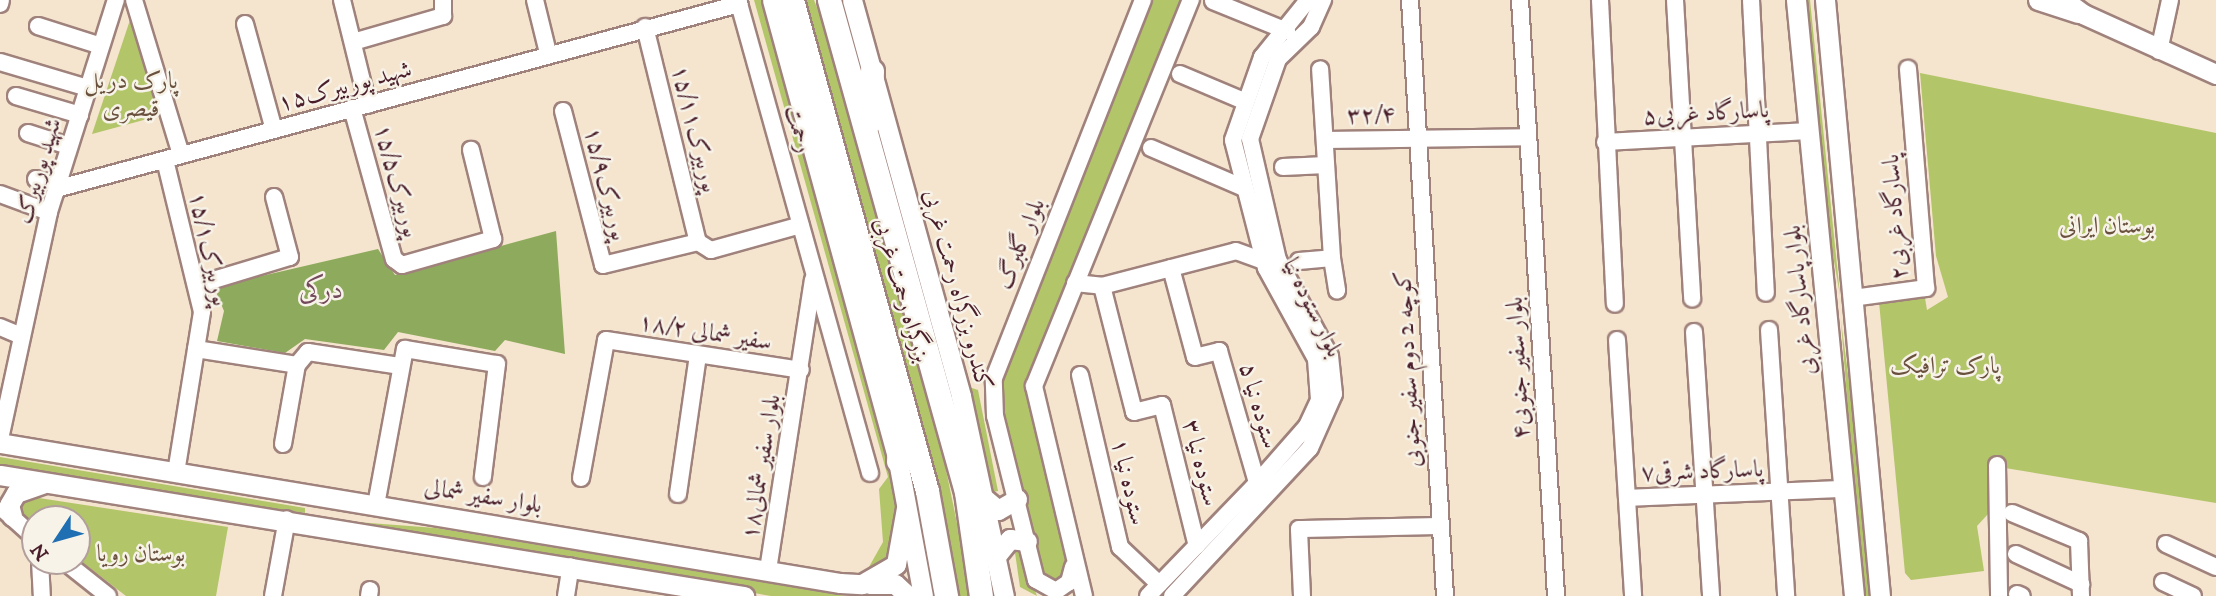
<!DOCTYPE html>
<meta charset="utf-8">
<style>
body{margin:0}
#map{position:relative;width:2216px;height:596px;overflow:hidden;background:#f5e4ce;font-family:"IM FELL DW Pica",Amiri,serif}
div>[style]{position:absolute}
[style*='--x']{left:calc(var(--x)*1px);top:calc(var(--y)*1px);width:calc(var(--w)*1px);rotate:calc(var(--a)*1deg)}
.green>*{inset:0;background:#b3c569}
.forest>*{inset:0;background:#8eaa5d}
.roads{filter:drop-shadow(2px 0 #a0827c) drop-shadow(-2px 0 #a0827c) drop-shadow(0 2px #a0827c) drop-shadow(0 -2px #a0827c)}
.minor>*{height:16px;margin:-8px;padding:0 8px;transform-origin:8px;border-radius:8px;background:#fff}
.major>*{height:19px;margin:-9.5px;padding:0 9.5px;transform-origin:9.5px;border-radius:9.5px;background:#fff}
.highway>*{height:23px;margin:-11.5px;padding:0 11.5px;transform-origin:11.5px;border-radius:11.5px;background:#fff}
span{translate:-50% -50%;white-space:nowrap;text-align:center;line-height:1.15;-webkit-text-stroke:5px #f7f3e8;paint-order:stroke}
.park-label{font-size:24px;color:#6a513e}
.street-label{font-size:24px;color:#4a1f2b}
.neighbourhood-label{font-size:26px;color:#734a5c}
.north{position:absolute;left:21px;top:505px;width:70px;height:70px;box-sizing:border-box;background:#f7f3e8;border:2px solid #b29e9c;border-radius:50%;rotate:234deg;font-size:19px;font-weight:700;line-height:28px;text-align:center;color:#4a1f2b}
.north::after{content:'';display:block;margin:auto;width:24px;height:32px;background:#1f6fb2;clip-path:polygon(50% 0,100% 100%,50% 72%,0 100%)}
</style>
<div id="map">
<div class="green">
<i style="clip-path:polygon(754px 0,768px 0,900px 502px,885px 565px,865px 574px,883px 542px,879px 489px,888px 477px)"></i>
<i style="clip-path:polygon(803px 0,814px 0,829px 38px,938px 431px,972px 596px,953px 596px)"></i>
<i style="clip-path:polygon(1151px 0,1184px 0,1029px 391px,1068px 567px,1057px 584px,1042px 579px,997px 396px,1015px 336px)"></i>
<i style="clip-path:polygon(1803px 0,1810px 0,1840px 295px,1828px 227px)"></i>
<i style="clip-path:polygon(130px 20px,138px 21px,162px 115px,92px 134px)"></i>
<i style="clip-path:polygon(1920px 73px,2216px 133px,2216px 503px,1987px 465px,1988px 514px,1977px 526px,1984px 571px,1911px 580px,1905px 573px,1879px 302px,1925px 298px,1927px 310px,1948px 297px,1936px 256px)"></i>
<i style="clip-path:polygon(1841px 321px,1853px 412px,1871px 596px,1862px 596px)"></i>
<i style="clip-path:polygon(966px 386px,978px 390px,998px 491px,993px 492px)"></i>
<i style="clip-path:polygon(0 457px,305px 508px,305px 513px,0 469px)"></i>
<i style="clip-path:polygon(26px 496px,228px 527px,216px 596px,126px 596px,77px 558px,77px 519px,35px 524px,20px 511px)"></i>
<i style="clip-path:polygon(343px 521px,436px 528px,846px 596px,771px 596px)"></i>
<i style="clip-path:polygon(1014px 546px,1020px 548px,1037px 596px,1020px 587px)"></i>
</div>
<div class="forest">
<i style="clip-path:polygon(556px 231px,565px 354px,505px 340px,495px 351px,398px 332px,384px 350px,305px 339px,285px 353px,217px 341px,224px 311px,214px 287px,378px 249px,395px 275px)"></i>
</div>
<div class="roads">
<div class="minor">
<i style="--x:134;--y:0;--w:162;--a:73.1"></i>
<i style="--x:342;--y:0;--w:108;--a:76.1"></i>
<i style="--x:535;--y:0;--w:55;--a:76.2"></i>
<i style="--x:738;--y:0;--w:491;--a:74.4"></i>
<i style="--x:1410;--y:0;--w:597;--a:86.64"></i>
<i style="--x:1520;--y:0;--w:597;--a:86.54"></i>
<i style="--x:1600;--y:0;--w:304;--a:87.2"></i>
<i style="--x:1675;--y:0;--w:299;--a:86.7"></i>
<i style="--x:1751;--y:0;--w:293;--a:87.1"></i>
<i style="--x:1213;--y:1;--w:80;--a:22.1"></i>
<i style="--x:0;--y:4;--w:4;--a:-76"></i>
<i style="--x:245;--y:24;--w:110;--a:74.7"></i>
<i style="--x:38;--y:26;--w:66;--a:17.6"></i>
<i style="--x:645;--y:27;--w:221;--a:76.2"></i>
<i style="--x:353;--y:42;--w:94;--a:-16.1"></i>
<i style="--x:443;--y:16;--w:16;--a:-90"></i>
<i style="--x:2159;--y:51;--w:52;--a:-77.8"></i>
<i style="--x:0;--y:62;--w:92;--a:16.5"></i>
<i style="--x:1180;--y:74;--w:69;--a:22.9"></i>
<i style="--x:16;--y:96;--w:67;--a:16.5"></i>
<i style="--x:352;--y:108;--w:157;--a:74.5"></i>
<i style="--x:394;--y:259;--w:10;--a:37"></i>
<i style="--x:402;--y:265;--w:95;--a:-15.9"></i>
<i style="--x:493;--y:239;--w:92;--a:-103.9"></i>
<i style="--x:563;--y:111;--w:159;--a:75.4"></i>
<i style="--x:603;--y:265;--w:98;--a:-13.6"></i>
<i style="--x:28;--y:133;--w:43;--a:17.6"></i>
<i style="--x:1325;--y:140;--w:203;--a:-0.8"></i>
<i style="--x:1605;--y:142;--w:204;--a:-3.1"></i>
<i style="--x:1151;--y:148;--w:101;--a:23.3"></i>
<i style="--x:165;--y:160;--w:156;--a:76.3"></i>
<i style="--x:202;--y:312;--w:162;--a:99.2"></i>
<i style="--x:1283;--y:167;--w:43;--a:-2.7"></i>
<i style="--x:36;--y:179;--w:23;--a:13"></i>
<i style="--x:56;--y:189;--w:708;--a:-15.16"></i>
<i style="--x:0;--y:194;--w:52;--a:20.2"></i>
<i style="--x:698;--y:242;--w:15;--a:32"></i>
<i style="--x:711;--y:250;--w:93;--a:-15.5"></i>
<i style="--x:1332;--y:258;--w:33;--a:81"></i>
<i style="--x:1299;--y:261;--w:33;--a:-5"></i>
<i style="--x:1332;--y:258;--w:189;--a:-93.6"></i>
<i style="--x:1171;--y:268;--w:92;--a:74.9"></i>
<i style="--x:1195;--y:357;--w:25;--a:-14"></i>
<i style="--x:1219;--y:351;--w:137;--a:73.9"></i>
<i style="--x:1075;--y:283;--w:27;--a:6"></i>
<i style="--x:1102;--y:286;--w:138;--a:-14.6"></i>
<i style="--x:1236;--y:251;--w:30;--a:20"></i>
<i style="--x:197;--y:285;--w:97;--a:-16.8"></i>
<i style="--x:290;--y:257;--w:62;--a:-104.9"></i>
<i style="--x:1102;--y:286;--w:130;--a:75.7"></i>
<i style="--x:1134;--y:412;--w:29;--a:-14"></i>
<i style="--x:1162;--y:405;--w:145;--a:76.1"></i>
<i style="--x:1852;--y:298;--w:75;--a:-7.7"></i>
<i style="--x:1926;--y:288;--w:220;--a:-94.7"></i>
<i style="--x:0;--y:327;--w:21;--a:23"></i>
<i style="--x:1769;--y:330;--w:267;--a:86.3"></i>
<i style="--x:1694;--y:332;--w:265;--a:86.3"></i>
<i style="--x:1617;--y:340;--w:256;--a:86.4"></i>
<i style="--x:196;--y:349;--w:102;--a:9"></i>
<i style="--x:1080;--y:375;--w:177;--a:76.9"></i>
<i style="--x:1120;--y:547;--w:54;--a:43.5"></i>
<i style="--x:0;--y:439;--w:232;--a:-77.8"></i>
<i style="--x:49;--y:212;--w:222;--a:-72.5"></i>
<i style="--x:283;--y:444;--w:80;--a:-80"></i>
<i style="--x:297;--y:365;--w:17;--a:-50"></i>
<i style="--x:308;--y:352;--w:94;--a:8.6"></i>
<i style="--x:1997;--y:465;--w:131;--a:89.1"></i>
<i style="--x:581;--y:478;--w:140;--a:-79.7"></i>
<i style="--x:606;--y:340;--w:197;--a:8.7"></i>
<i style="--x:678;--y:494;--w:139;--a:-81.8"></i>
<i style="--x:1627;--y:498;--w:217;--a:-2.4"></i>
<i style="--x:376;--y:505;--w:159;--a:-79.5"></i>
<i style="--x:405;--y:349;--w:93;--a:9.3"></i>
<i style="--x:497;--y:364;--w:114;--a:97.1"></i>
<i style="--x:4;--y:510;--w:42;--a:42.1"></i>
<i style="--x:2012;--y:513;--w:73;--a:22.7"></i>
<i style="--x:2079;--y:541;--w:55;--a:87.9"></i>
<i style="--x:2166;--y:544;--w:55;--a:24.7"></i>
<i style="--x:2016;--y:554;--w:72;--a:24.8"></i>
<i style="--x:40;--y:561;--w:35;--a:87"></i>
<i style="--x:64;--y:561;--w:56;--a:38.5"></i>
<i style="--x:1073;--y:567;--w:16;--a:105"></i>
<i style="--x:1069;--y:582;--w:16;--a:145"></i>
<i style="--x:1056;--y:591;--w:23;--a:-151"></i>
<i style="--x:1036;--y:580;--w:169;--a:-104"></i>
<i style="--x:995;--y:416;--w:38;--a:-92"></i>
<i style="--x:994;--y:378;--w:406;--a:-68.5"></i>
<i style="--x:768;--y:570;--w:294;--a:-81.2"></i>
<i style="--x:2163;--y:582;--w:33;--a:25"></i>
<i style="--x:2017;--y:594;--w:5;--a:22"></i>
<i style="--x:273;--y:596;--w:78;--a:-79.7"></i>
<i style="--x:369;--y:596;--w:6;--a:-81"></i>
<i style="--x:566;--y:596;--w:30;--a:-81"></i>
<i style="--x:1084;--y:596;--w:216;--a:-103.4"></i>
<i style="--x:1034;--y:386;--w:417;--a:-67.9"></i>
<i style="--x:1148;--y:596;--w:157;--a:-46"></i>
<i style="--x:1257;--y:483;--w:76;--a:-48.7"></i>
<i style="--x:1307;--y:426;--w:29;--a:-65"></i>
<i style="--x:1319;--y:400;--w:41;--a:-94.2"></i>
<i style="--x:1316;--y:359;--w:104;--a:-118.8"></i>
<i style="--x:1266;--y:268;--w:132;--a:-104.5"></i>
<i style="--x:1233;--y:140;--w:88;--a:-70.7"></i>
<i style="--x:1262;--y:57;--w:73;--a:-51.1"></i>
<i style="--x:1172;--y:596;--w:202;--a:-47"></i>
<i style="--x:1310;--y:448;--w:59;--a:-66"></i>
<i style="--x:1334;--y:394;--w:38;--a:-96"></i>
<i style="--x:1330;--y:356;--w:109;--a:-118.4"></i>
<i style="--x:1278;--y:260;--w:124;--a:-103"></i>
<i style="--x:1250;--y:139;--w:85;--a:-70.7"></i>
<i style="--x:1278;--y:59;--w:46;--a:-44.1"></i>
<i style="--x:1311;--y:27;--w:30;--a:-66"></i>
<i style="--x:1302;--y:596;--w:67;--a:-92.6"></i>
<i style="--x:1299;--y:529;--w:142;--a:-1.2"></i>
</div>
<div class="major">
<i style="--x:772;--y:0;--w:478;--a:74.7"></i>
<i style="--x:898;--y:461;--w:137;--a:79.5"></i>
<i style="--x:852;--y:0;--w:411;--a:74.6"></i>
<i style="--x:961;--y:396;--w:205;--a:77.9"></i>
<i style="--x:1796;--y:0;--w:599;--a:84.44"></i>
<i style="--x:1825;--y:0;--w:599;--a:84.73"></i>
<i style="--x:2038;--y:0;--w:42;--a:18"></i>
<i style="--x:2064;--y:0;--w:24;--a:36"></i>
<i style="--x:2083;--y:14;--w:146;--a:24.3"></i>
<i style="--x:0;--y:443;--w:852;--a:9.46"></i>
<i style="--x:840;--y:583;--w:22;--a:3"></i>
<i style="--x:862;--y:584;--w:39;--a:-30"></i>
<i style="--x:896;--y:564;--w:57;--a:-79.9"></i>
<i style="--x:0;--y:475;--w:754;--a:9.24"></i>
<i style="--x:985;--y:499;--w:17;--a:40"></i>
<i style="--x:998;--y:510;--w:22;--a:-30"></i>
<i style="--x:12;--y:516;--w:11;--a:-105"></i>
<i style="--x:9;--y:505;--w:14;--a:-60"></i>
<i style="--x:16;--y:493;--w:28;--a:-19"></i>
<i style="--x:996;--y:556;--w:22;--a:-51"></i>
<i style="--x:1010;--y:539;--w:17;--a:7"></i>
<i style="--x:869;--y:584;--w:26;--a:0"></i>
<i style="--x:895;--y:584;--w:18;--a:43"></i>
</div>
<div class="highway">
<i style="--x:792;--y:0;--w:509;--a:74.63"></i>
<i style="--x:927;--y:491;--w:107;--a:79.7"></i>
<i style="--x:829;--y:0;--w:511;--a:74.44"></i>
<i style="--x:966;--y:492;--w:105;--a:81.8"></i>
<i style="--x:870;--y:121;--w:50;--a:-87.7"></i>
<i style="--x:898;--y:461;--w:44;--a:-86.1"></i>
</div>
</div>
<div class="park-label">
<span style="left:131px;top:96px">پارک دریل<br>قیصری</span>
<span style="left:2107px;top:227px">بوستان ایرانی</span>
<span style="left:1945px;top:367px">پارک ترافیک</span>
<span style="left:141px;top:555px">بوستان رویا</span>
</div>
<div class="street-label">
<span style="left:345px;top:87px;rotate:-15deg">شهید پوربیرک۱۵</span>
<span style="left:1706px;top:114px;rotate:-3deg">پاسارگاد غربی۵</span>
<span style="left:1371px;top:116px;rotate:-1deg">۳۲/۴</span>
<span style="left:694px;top:129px;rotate:76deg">پوربیرک۱۵/۱۱</span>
<span style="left:798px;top:129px;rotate:74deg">رحمت</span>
<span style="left:39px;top:171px;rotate:-73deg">شهید پوربیرک</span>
<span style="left:396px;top:181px;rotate:75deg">پوربیرک۱۵/۵</span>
<span style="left:605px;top:184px;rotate:76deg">پوربیرک۱۵/۹</span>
<span style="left:1896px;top:217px;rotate:-94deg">پاسارگاد غربی۲</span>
<span style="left:1021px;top:244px;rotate:-68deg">بلوار گلبرگ</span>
<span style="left:208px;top:249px;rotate:78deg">پوربیرک۱۵/۱</span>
<span style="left:901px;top:290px;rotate:74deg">بزرگراه رحمت غربی</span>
<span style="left:957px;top:290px;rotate:75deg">کندرو بزرگراه رحمت غربی</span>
<span style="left:1801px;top:300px;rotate:-96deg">بلوار پاسارگاد غربی</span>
<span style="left:1312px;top:308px;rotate:64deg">بلوار ستوده نیا</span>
<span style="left:705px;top:333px;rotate:9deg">سفیر شمالی ۱۸/۲</span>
<span style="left:1519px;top:368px;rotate:-93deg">بلوار سفیر جنوبی۴</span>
<span style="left:1409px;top:369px;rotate:-93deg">کوچه 2 دوم سفیر جنوبی</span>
<span style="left:1258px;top:406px;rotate:74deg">ستوده نیا ۵</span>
<span style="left:1200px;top:463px;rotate:76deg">ستوده نیا ۳</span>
<span style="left:762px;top:467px;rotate:-81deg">بلوار سفیر شمالی۱۸</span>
<span style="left:1702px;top:472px;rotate:-2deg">پاسارگاد شرقی۷</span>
<span style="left:1128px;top:482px;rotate:77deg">ستوده نیا ۱</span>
<span style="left:483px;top:497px;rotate:9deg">بلوار سفیر شمالی</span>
</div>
<div class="neighbourhood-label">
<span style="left:321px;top:291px">درکی</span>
</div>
<div class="north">N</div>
</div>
